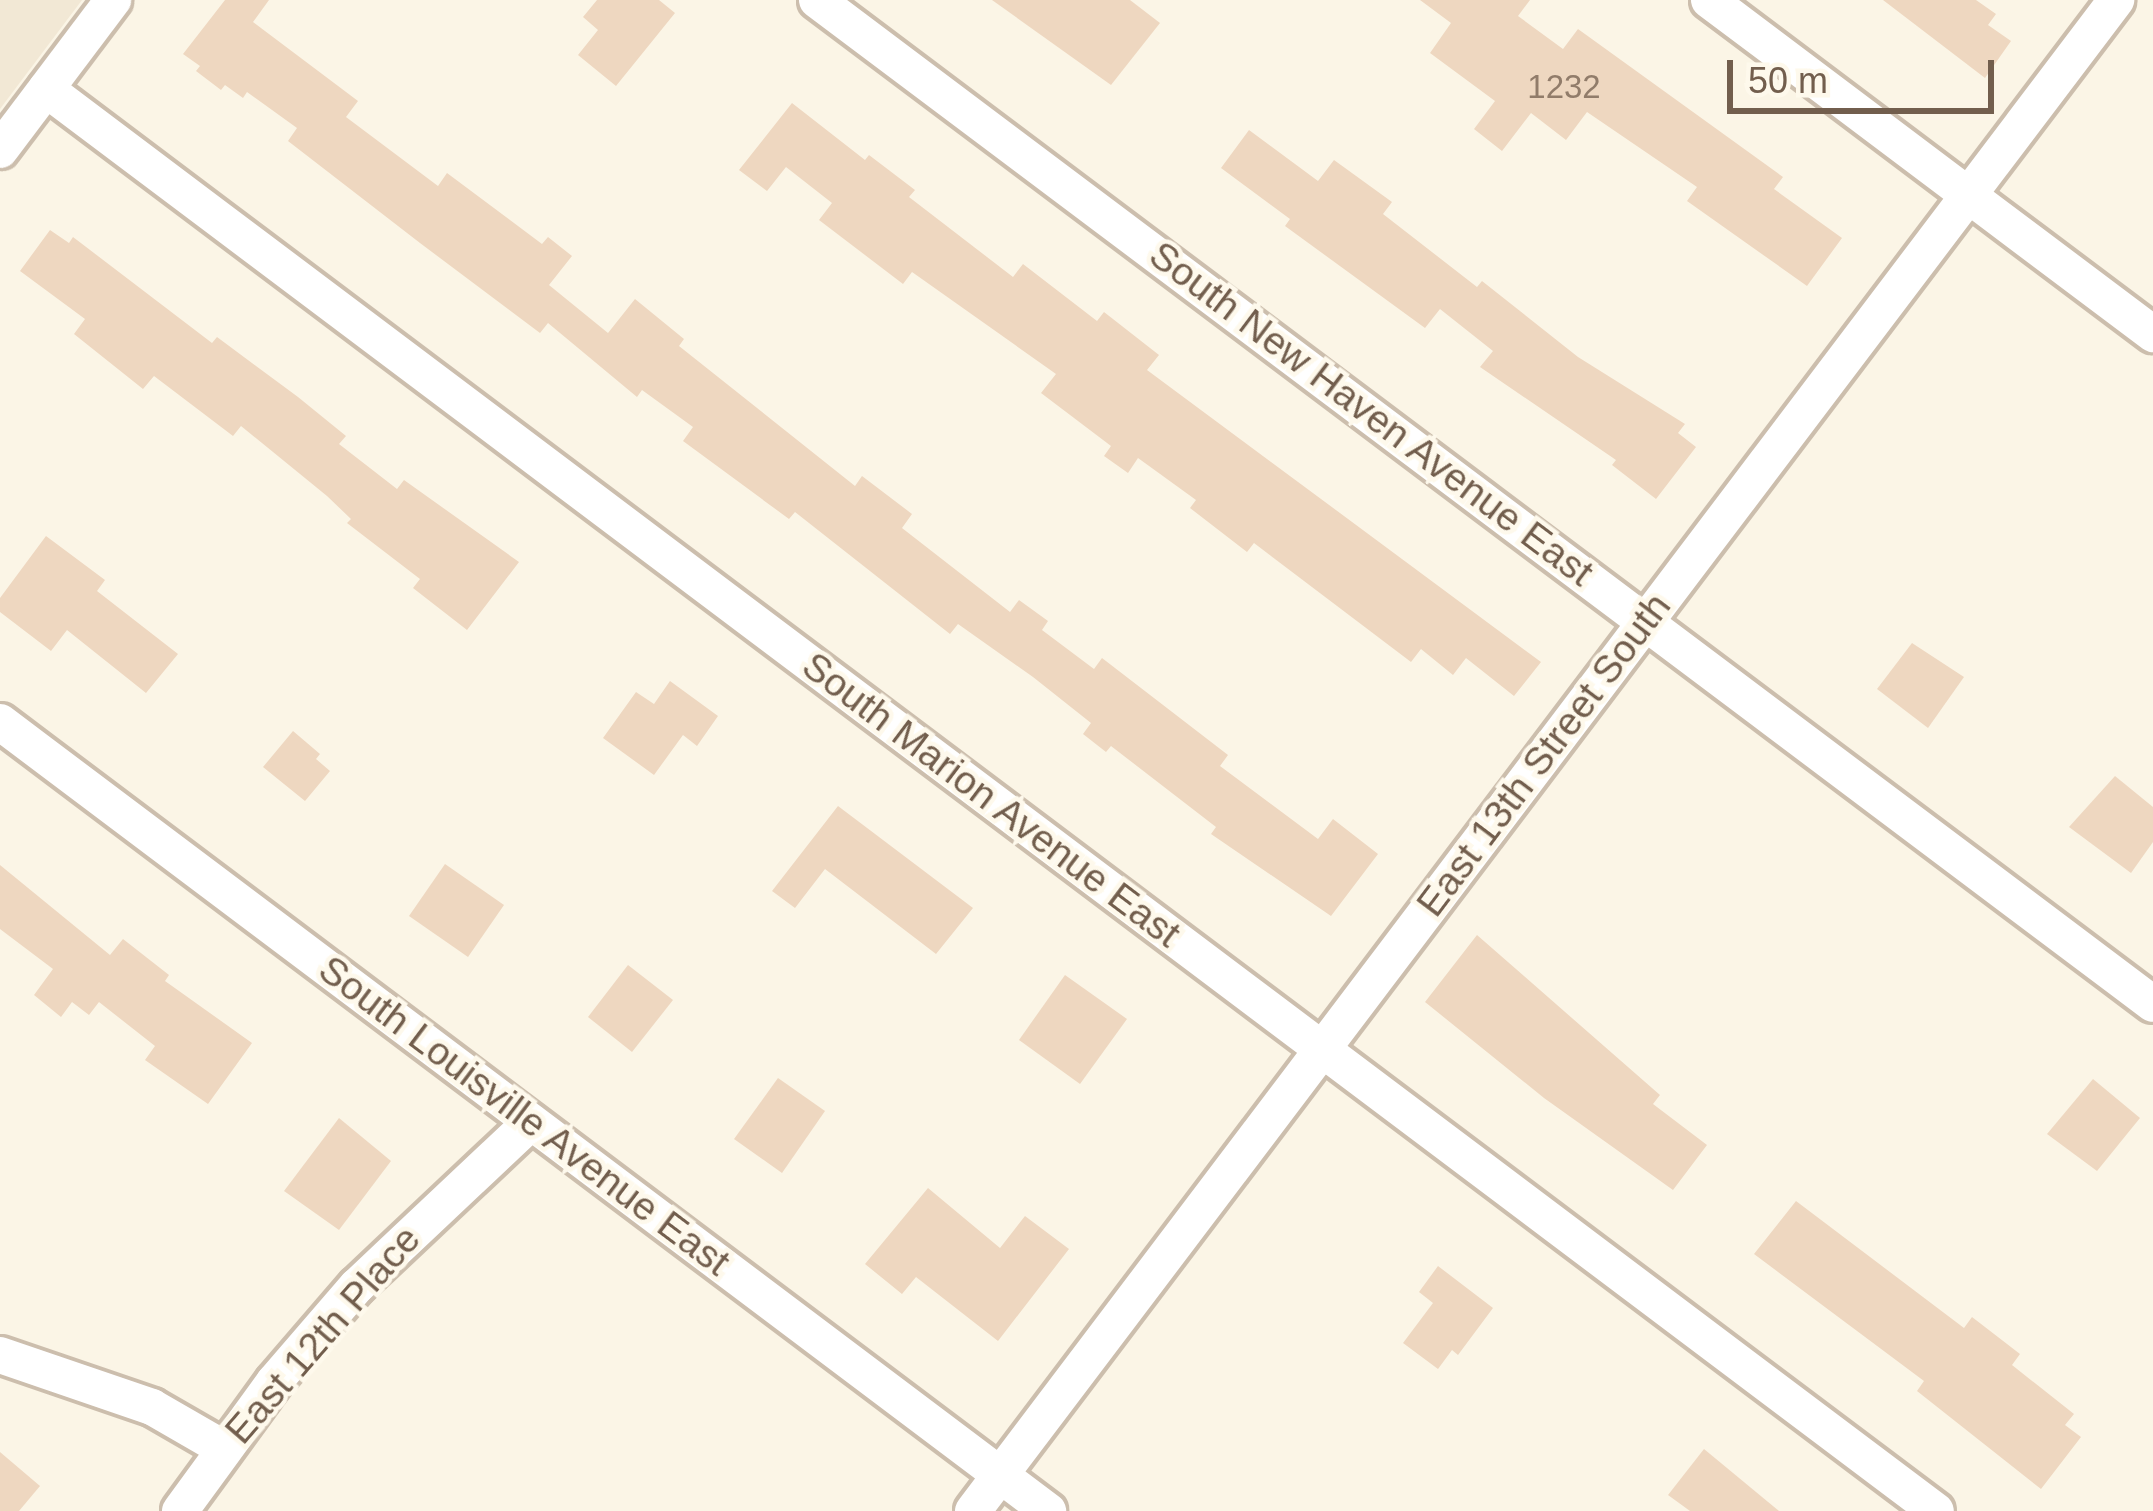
<!DOCTYPE html>
<style>
body{margin:0}
#map{position:relative;width:2153px;height:1511px;overflow:hidden;background:#fbf5e6;font-family:Helvetica,sans-serif}
div>[style]{position:absolute}
[style*='--x']{left:calc(var(--x)*1px);top:calc(var(--y)*1px);width:calc(var(--w)*1px);rotate:calc(var(--a)*1deg)}
.residential>*{inset:0;background:#f2e8d5}
.building>*{inset:0;background:#eed7c0}
.roads{filter:drop-shadow(3px 0 #ccbead) drop-shadow(-3px 0 #ccbead) drop-shadow(0 3px #ccbead) drop-shadow(0 -3px #ccbead)}
.minor>*{height:36px;margin:-18px;padding:0 18px;transform-origin:18px;border-radius:18px;background:#fff}
span{translate:-50% -50%;white-space:nowrap;text-align:center;line-height:1.15;-webkit-text-stroke:9px #fef9ec;paint-order:stroke}
.number-label{font-size:33px;color:#917c6a}
.number-label span{-webkit-text-stroke-width:0}
.street-label{font-size:39px;color:#725e4d}
.scale{position:absolute;left:1727px;top:60px;width:267px;height:54px;box-sizing:border-box;border:6px solid #725e4d;border-top:0;padding-left:15px;font-size:36px;line-height:42px;white-space:nowrap;color:#725e4d;-webkit-text-stroke:9px #fef9ec;paint-order:stroke}
</style>
<div id="map">
<div class="residential">
<i style="clip-path:polygon(0 0,82px 0,0 109px)"></i>
</div>
<div class="building">
<i style="clip-path:polygon(225px 0,269px 0,253px 22px,358px 101px,346px 117px,438px 186px,447px 173px,542px 244px,548px 237px,572px 256px,549px 285px,608px 333px,635px 299px,684px 339px,679px 346px,855px 486px,862px 476px,912px 514px,902px 528px,1010px 612px,1019px 600px,1048px 621px,1042px 630px,1094px 669px,1102px 658px,1228px 755px,1220px 766px,1318px 839px,1333px 819px,1378px 854px,1331px 916px,1211px 834px,1216px 827px,1111px 746px,1106px 752px,1083px 734px,1091px 723px,1033px 677px,958px 624px,950px 634px,795px 512px,789px 519px,683px 441px,693px 427px,642px 390px,637px 397px,548px 323px,540px 333px,420px 243px,288px 141px,297px 128px,247px 92px,243px 98px,225px 85px,221px 90px,196px 71px,200px 66px,183px 54px)"></i>
<i style="clip-path:polygon(597px 0,659px 0,675px 13px,616px 86px,578px 55px,598px 30px,583px 17px)"></i>
<i style="clip-path:polygon(992px 0,1130px 0,1160px 23px,1111px 85px)"></i>
<i style="clip-path:polygon(1420px 0,1530px 0,1518px 16px,1563px 49px,1578px 29px,1783px 177px,1774px 189px,1842px 238px,1807px 286px,1687px 201px,1697px 187px,1587px 112px,1566px 140px,1531px 113px,1502px 151px,1474px 129px,1495px 101px,1430px 53px,1451px 23px)"></i>
<i style="clip-path:polygon(1883px 0,1976px 0,1996px 14px,1988px 25px,2011px 41px,1985px 78px)"></i>
<i style="clip-path:polygon(792px 103px,865px 160px,869px 155px,915px 190px,909px 197px,1013px 277px,1023px 264px,1097px 321px,1104px 312px,1159px 355px,1147px 370px,1541px 662px,1514px 696px,1466px 658px,1453px 675px,1421px 649px,1411px 662px,1254px 543px,1247px 552px,1190px 508px,1196px 500px,1138px 458px,1128px 473px,1104px 456px,1111px 446px,1041px 393px,1056px 374px,912px 272px,903px 284px,819px 220px,832px 203px,786px 167px,767px 191px,739px 170px)"></i>
<i style="clip-path:polygon(1249px 130px,1318px 181px,1334px 160px,1392px 202px,1383px 214px,1477px 287px,1482px 281px,1578px 357px,1685px 424px,1678px 433px,1696px 447px,1656px 499px,1612px 465px,1616px 460px,1480px 367px,1493px 351px,1440px 309px,1425px 328px,1285px 226px,1290px 219px,1221px 168px)"></i>
<i style="clip-path:polygon(50px 230px,69px 243px,73px 237px,212px 343px,217px 337px,298px 397px,346px 436px,339px 444px,397px 489px,404px 480px,519px 562px,467px 630px,413px 588px,420px 579px,347px 523px,351px 519px,327px 496px,241px 426px,233px 436px,154px 376px,143px 389px,74px 334px,85px 319px,20px 271px)"></i>
<i style="clip-path:polygon(46px 536px,105px 580px,97px 591px,178px 654px,146px 693px,67px 630px,51px 651px,0 612px,0 598px)"></i>
<i style="clip-path:polygon(1912px 643px,1964px 677px,1928px 728px,1877px 689px)"></i>
<i style="clip-path:polygon(670px 681px,718px 716px,697px 746px,683px 735px,654px 775px,603px 738px,636px 692px,654px 704px)"></i>
<i style="clip-path:polygon(293px 731px,320px 754px,316px 759px,330px 771px,305px 801px,263px 767px)"></i>
<i style="clip-path:polygon(2115px 776px,2153px 807px,2153px 842px,2131px 873px,2069px 827px)"></i>
<i style="clip-path:polygon(838px 806px,973px 908px,936px 954px,825px 869px,795px 908px,772px 891px)"></i>
<i style="clip-path:polygon(445px 864px,504px 905px,468px 957px,409px 916px)"></i>
<i style="clip-path:polygon(0 865px,110px 955px,123px 939px,169px 975px,165px 981px,252px 1043px,208px 1104px,145px 1060px,155px 1046px,99px 1002px,89px 1015px,72px 1002px,61px 1017px,34px 995px,53px 969px,0 929px)"></i>
<i style="clip-path:polygon(1477px 935px,1660px 1095px,1653px 1104px,1707px 1145px,1673px 1190px,1544px 1098px,1425px 1002px)"></i>
<i style="clip-path:polygon(628px 965px,673px 1000px,632px 1052px,588px 1017px)"></i>
<i style="clip-path:polygon(1065px 975px,1127px 1019px,1080px 1084px,1019px 1040px)"></i>
<i style="clip-path:polygon(778px 1078px,825px 1111px,782px 1173px,734px 1139px)"></i>
<i style="clip-path:polygon(2093px 1079px,2140px 1118px,2097px 1171px,2047px 1134px)"></i>
<i style="clip-path:polygon(339px 1118px,391px 1161px,339px 1230px,284px 1191px)"></i>
<i style="clip-path:polygon(928px 1188px,1000px 1248px,1025px 1216px,1069px 1249px,998px 1341px,916px 1277px,902px 1294px,865px 1264px)"></i>
<i style="clip-path:polygon(1796px 1201px,1964px 1328px,1972px 1317px,2020px 1354px,2012px 1365px,2074px 1414px,2065px 1425px,2081px 1437px,2041px 1489px,1917px 1391px,1924px 1381px,1754px 1254px)"></i>
<i style="clip-path:polygon(1438px 1266px,1493px 1308px,1458px 1355px,1452px 1350px,1438px 1369px,1403px 1343px,1433px 1303px,1419px 1292px)"></i>
<i style="clip-path:polygon(1704px 1449px,1779px 1511px,1690px 1511px,1668px 1495px)"></i>
<i style="clip-path:polygon(0 1452px,40px 1486px,19px 1511px,0 1511px)"></i>
</div>
<div class="roads">
<div class="minor">
<i style="--x:817;--y:0;--w:1671;--a:36.92"></i>
<i style="--x:1709;--y:0;--w:556;--a:36.95"></i>
<i style="--x:46;--y:89;--w:2365;--a:36.96"></i>
<i style="--x:0;--y:150;--w:188;--a:-53"></i>
<i style="--x:0;--y:722;--w:1312;--a:36.97"></i>
<i style="--x:0;--y:1355;--w:161;--a:18.9"></i>
<i style="--x:152;--y:1407;--w:82;--a:30"></i>
<i style="--x:180;--y:1511;--w:160;--a:-53.9"></i>
<i style="--x:274;--y:1382;--w:127;--a:-49.2"></i>
<i style="--x:357;--y:1286;--w:239;--a:-43.3"></i>
<i style="--x:973;--y:1511;--w:1895;--a:-52.89"></i>
</div>
</div>
<div class="number-label">
<span style="left:1564px;top:87px">1232</span>
</div>
<div class="street-label">
<span style="left:1371px;top:414px;rotate:37deg">South New Haven Avenue East</span>
<span style="left:1544px;top:755px;rotate:-53deg">East 13th Street South</span>
<span style="left:991px;top:800px;rotate:37deg">South Marion Avenue East</span>
<span style="left:524px;top:1116px;rotate:37deg">South Louisville Avenue East</span>
<span style="left:323px;top:1335px;rotate:-49deg">East 12th Place</span>
</div>
<div class="scale">50 m</div>
</div>
